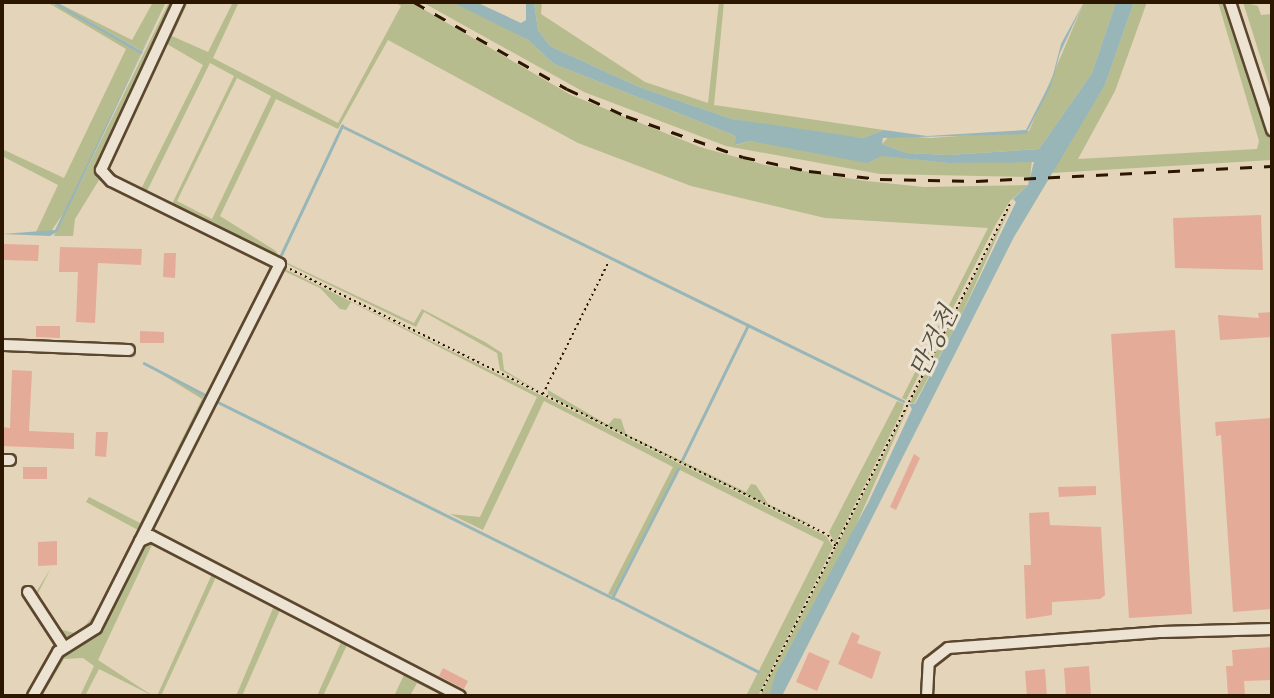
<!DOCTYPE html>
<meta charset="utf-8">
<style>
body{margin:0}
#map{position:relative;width:1274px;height:698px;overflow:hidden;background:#e4d4b9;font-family:"Libre Caslon Text","Noto Serif KR",serif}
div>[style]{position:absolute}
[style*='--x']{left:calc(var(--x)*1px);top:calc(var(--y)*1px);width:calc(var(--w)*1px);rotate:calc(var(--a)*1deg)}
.green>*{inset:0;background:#b6bc8e}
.water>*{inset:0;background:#98b6b8}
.stream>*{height:2.5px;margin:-1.25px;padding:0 1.25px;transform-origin:1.25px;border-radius:1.25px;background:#98b6b8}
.building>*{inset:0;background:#e5ab99}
.path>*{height:2px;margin-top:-1px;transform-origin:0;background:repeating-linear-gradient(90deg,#2d1600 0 2px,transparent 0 5.5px)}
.roads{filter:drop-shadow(2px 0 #5b462e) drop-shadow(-2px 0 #5b462e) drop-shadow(0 2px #5b462e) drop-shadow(0 -2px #5b462e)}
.minor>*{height:10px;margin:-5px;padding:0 5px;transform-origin:5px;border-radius:5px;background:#ede3d2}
.rail>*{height:2.5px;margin-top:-1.25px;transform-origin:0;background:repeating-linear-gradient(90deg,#2d1600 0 12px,transparent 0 24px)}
span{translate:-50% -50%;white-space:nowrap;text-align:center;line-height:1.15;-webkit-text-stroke:6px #ede3d2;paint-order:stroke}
.water-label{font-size:26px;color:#524e40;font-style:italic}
.frame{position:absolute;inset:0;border:4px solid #2d1600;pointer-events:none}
</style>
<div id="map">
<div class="green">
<i style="clip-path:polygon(47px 2px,70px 11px,141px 53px,67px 208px,50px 233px,36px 232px,58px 185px,2px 156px,2px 149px,64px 178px,126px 49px)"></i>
<i style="clip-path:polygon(56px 2px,132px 40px,153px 2px,166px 2px,142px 51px)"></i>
<i style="clip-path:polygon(169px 2px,176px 2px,98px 168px,210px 235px,99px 180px,75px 219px,73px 236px,54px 236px)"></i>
<i style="clip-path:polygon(evenodd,182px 2px,188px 2px,172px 36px,208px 52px,233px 2px,239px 2px,213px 58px,338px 123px,401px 6px,395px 2px,411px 2px,571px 95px,700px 147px,765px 165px,866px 181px,924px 187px,1028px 185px,1010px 201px,996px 224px,906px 400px,902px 398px,988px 228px,825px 218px,691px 186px,578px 143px,388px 40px,338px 129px,276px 99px,220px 216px,276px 251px,279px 259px,414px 323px,422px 309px,485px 342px,502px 353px,504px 370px,539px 391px,500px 370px,497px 353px,424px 312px,416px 327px,106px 176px,103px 167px,182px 2px,167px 44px,203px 65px,140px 191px,114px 178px,108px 164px,167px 44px,182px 2px,210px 63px,234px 76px,171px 206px,146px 193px,210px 63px,182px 2px,237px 78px,271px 96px,212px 219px,177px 201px,237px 78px)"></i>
<i style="clip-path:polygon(422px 2px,452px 2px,471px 10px,528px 40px,554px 64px,731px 134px,736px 137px,736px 145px,750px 141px,948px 163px,1032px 160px,1030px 177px,880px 174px,726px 146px,584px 92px)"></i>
<i style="clip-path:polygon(534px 2px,542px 2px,541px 14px,645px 82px,708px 103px,719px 2px,724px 2px,714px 105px,884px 130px,863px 138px,790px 130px,732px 119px,639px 87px,550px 46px,538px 30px)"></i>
<i style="clip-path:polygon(1084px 2px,1116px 2px,1092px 73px,1039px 149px,948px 155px,907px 153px,882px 144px,890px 135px,931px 138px,1029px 131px)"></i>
<i style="clip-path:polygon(1134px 2px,1147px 2px,1115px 91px,1078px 159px,1257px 149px,1259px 141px,1218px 2px,1228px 2px,1272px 145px,1272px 160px,1051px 173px,1105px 85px)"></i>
<i style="clip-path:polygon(1243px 2px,1258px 6px,1261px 15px,1272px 14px,1272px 94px)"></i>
<i style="clip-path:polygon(1013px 201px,960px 318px,914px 404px,910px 403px,850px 539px,782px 662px,769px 696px,760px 696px)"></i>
<i style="clip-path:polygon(281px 267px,826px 536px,833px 547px,758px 696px,746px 696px,824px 542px,678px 469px,612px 596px,608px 594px,673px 467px,544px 401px,483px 530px,450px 514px,480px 517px,537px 397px,351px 302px,346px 310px,340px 309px,320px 288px,284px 271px,258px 314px)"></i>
<i style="clip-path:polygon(155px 370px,207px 398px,92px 627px,69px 639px,62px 637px,33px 597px,51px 568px,36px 597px,59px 629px,78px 634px,98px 610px,138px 530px,86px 502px,89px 497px,140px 523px,202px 399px)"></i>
<i style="clip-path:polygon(548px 390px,608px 425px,614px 418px,621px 419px,626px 434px,746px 492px,751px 484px,756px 485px,768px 504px,812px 525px,799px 521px,584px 415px,548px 395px)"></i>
<i style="clip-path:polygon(897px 401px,904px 404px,902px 411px,835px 544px,829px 532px)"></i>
<i style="clip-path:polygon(154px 542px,455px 696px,443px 696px,417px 683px,410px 696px,394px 696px,404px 675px,347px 645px,323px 696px,317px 696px,341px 642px,280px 610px,242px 696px,236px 696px,274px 606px,216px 577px,161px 696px,157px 696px,212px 574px,152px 545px,98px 660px,153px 696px,99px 669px,85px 696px,80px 696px,94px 666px,83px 658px,64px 659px,42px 696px,36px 696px,61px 655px,83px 645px,98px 630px,141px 543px)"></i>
</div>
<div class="water">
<i style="clip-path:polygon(166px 2px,57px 232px,50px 236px,2px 234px,55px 230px)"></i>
<i style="clip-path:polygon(452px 2px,476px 2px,521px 23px,526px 20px,526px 2px,534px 2px,538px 30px,550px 46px,639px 87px,732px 119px,863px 138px,884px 130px,927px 136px,1026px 130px,1052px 79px,1061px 44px,1084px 2px,1060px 53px,1051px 86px,1026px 134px,883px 138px,882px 144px,907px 153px,948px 155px,1039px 149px,1092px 73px,1116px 2px,1134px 2px,1105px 85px,1014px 237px,782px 696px,769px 696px,776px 673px,869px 501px,912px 409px,909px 404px,915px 404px,960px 318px,1016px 202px,1013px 199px,1028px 185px,1034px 162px,948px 163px,881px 156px,867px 163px,750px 141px,735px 145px,736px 137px,731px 134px,554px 64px,528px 40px)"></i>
</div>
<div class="stream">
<i style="--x:54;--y:2;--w:100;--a:29.9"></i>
<i style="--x:280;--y:257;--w:145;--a:-64.7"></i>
<i style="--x:342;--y:126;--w:625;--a:26.11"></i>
<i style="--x:144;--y:363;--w:71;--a:27.6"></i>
<i style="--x:216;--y:401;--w:442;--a:26.4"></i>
<i style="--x:612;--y:598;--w:145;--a:-62.9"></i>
<i style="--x:682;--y:460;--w:150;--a:-63.9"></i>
<i style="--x:614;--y:598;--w:161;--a:27"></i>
</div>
<div class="building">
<i style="clip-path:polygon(1261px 215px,1263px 270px,1175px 268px,1173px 218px)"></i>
<i style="clip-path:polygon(2px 244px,39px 245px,38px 261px,2px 260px)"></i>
<i style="clip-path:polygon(60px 247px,142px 249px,141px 265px,98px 263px,95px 323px,76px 322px,78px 272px,59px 272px)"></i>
<i style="clip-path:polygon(164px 253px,176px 253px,175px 278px,163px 277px)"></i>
<i style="clip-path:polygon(1272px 312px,1272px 337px,1220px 340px,1218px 315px,1259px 318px,1258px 313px)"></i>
<i style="clip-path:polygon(36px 326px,60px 326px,60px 338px,36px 337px)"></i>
<i style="clip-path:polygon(1175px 330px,1192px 614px,1129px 618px,1111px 334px)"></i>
<i style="clip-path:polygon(140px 331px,164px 332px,164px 343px,140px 343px)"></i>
<i style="clip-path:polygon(12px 370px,32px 371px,29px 431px,74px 433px,74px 449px,2px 446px,2px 427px,10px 428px)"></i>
<i style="clip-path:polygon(1272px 418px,1272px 609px,1233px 612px,1221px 435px,1216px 436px,1215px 422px)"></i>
<i style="clip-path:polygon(96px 432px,108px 432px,106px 457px,95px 456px)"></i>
<i style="clip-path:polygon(914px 454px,920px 458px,896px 510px,890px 507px)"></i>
<i style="clip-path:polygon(23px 467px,47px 467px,47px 479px,23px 479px)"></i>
<i style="clip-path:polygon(1096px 486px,1096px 495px,1059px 497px,1058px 487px)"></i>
<i style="clip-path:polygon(1049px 512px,1050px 525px,1101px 527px,1105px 595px,1100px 599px,1052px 602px,1052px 615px,1026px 619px,1024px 565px,1031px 565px,1029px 513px)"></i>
<i style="clip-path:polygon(57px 541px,57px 565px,38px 566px,38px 542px)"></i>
<i style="clip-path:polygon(852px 632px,860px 636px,857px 643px,881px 652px,872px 679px,838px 664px)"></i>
<i style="clip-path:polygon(1272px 647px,1272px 680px,1244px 681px,1245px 696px,1228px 696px,1226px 666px,1233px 666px,1232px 650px)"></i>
<i style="clip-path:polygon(809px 652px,830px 661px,817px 691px,796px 682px)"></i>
<i style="clip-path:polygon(1089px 666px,1091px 696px,1066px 696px,1064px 668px)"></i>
<i style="clip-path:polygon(443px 668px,468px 681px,464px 689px,439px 676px)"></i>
<i style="clip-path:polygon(1045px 669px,1047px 696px,1027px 696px,1025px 671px)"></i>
</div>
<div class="path">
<i style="--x:290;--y:269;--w:600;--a:26.31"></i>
<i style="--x:828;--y:535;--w:14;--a:56"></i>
<i style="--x:543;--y:394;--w:148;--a:-63.6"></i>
<i style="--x:759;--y:696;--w:555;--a:-62.97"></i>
</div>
<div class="roads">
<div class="minor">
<i style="--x:1230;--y:2;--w:135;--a:71.8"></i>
<i style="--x:2;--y:345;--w:127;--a:2.3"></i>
<i style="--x:2;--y:460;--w:8;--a:0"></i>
<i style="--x:140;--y:541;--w:310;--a:-63.2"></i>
<i style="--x:280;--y:264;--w:188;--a:-153.8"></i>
<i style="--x:111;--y:181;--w:15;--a:-132"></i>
<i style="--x:101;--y:170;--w:185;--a:-65.1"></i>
<i style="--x:28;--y:592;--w:66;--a:56.8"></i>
<i style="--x:33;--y:696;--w:51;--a:-60.4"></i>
<i style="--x:58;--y:652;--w:45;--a:-32.3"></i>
<i style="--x:96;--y:628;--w:97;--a:-63.2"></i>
<i style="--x:140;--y:541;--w:12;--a:-24"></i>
<i style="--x:151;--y:536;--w:348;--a:27.4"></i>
<i style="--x:927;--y:696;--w:33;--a:-87"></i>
<i style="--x:929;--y:663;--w:24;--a:-38"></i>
<i style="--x:948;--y:648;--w:215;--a:-4.3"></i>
<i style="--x:1162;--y:632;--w:110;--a:-1.6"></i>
</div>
</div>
<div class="rail">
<i style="--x:414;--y:2;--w:176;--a:29.6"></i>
<i style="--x:567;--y:89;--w:65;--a:24.6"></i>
<i style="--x:626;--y:116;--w:124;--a:19.3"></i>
<i style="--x:743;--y:157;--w:67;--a:12"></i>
<i style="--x:809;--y:171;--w:71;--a:6.4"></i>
<i style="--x:880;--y:179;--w:96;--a:1.2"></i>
<i style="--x:976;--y:181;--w:296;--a:-2.9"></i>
</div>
<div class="water-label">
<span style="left:934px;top:342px;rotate:-64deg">만겅천</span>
</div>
<div class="frame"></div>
</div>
